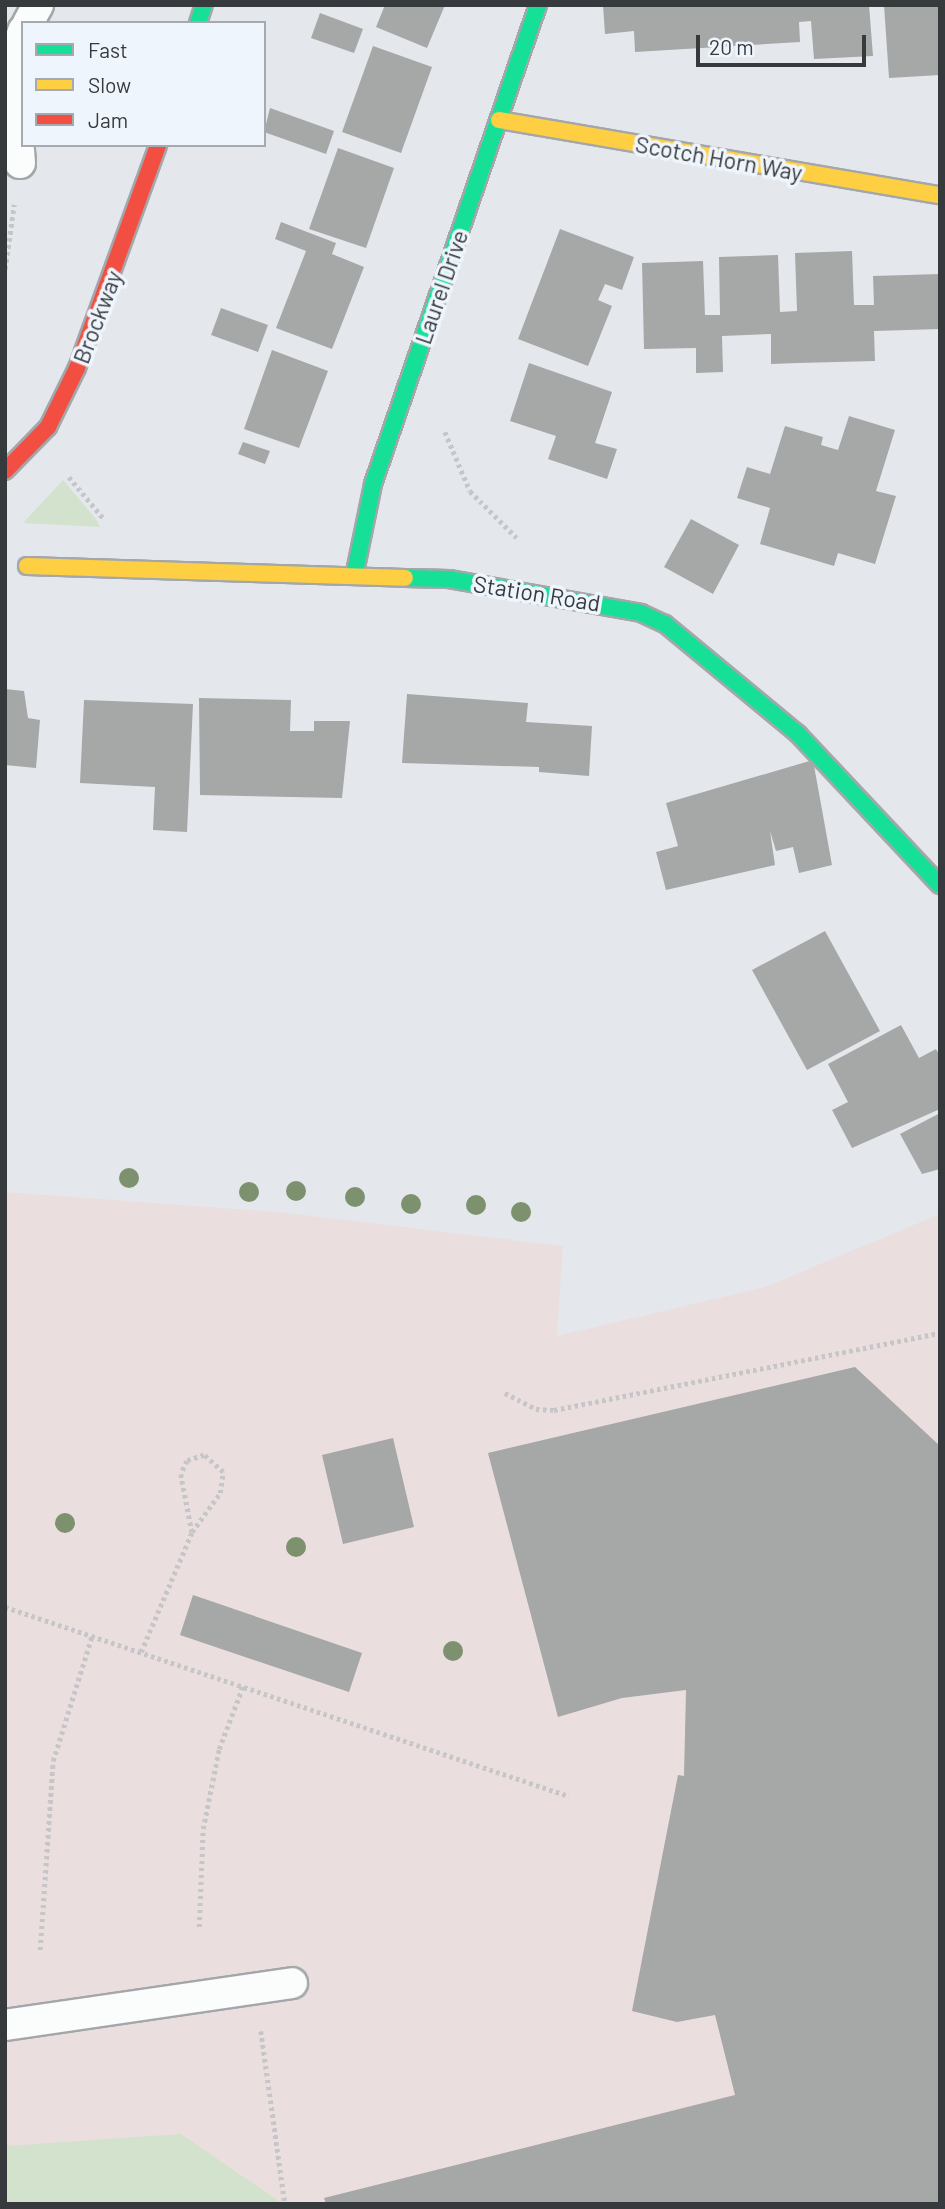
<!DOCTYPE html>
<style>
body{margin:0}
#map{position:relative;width:945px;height:2209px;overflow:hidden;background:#e4e8ec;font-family:Barlow,sans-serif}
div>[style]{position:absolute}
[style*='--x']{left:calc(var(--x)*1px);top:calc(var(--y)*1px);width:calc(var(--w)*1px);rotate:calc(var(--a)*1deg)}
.education>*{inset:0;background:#ebdede}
.green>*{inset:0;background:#d2e2cd}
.building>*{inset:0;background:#a6a7a7}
.path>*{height:4.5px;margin-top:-2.25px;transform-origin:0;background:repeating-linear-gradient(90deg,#c6c6c8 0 3.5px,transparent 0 7px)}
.roads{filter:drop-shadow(2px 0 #a4a7aa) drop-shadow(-2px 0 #a4a7aa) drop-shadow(0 2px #a4a7aa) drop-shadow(0 -2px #a4a7aa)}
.lane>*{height:30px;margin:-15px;padding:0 15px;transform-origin:15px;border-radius:15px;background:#fbfcfc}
.fast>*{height:16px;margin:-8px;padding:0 8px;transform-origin:8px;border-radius:8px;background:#16e098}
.slow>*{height:16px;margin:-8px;padding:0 8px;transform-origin:8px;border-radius:8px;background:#ffcf43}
.jam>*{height:16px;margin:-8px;padding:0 8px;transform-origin:8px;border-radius:8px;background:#f24e42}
.trees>*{width:20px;height:20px;margin:-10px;border-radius:50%;background:#7d916f}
span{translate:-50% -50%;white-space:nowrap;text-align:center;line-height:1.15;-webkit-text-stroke:7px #eff5fd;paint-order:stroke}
.street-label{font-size:23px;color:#373a3d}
.frame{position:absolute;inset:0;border:7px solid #373a3d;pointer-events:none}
.legend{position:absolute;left:21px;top:21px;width:245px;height:126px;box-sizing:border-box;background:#eff5fd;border:2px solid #a5aab0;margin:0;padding:9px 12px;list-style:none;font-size:21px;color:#373a3d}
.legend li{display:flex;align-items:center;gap:14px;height:35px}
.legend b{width:35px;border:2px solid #a5aab0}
.scale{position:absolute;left:696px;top:35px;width:170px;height:32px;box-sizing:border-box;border:4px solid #373a3d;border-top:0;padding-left:9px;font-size:21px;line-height:24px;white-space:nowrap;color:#373a3d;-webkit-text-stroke:5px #eff5fd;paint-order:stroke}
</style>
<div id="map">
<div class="education">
<i style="clip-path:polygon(5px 1192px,278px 1212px,563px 1246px,557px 1336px,765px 1287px,940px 1214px,940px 2204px,5px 2204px)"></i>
</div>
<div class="green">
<i style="clip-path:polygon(63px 480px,96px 519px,100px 527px,23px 523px)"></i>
<i style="clip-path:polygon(181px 2134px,283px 2204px,5px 2204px,5px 2146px)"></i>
</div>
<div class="building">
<i style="clip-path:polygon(385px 5px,445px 5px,427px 48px,376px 27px)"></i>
<i style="clip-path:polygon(603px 5px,869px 5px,873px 56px,814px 59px,811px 21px,799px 22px,800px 42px,635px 52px,634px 31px,605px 34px)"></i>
<i style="clip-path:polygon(884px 5px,940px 5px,940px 75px,889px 78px)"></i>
<i style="clip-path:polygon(320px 13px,363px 29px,354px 53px,311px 38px)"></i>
<i style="clip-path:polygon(373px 46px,432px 67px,401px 153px,342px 132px)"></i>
<i style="clip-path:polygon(270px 108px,334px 131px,326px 154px,264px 132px)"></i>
<i style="clip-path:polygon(338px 148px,394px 168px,366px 248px,309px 229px)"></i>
<i style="clip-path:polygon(281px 222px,336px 243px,332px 254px,364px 267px,332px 349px,276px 328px,306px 251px,275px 239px)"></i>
<i style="clip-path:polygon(560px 229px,634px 257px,622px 290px,605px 284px,598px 300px,612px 306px,588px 366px,518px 339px)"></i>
<i style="clip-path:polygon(852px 251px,854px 305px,874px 305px,873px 276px,940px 274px,940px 329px,874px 331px,875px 361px,798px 363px,771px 364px,771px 334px,722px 336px,723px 372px,696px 373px,696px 348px,644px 349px,642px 263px,703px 261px,705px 315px,720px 315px,719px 257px,778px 255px,780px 312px,797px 311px,795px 253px)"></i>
<i style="clip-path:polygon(221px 308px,268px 325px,258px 352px,211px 335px)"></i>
<i style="clip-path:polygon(272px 350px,328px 371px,299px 448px,244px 429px)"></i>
<i style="clip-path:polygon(529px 363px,612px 392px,595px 443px,617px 449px,607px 479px,548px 459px,556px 436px,510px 421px)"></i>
<i style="clip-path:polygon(849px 416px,895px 430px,876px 491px,896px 496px,875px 564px,838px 553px,834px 566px,760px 544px,770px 508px,737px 498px,747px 467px,770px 474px,785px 426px,823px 437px,821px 445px,838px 450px)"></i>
<i style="clip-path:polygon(243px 442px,270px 451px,265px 464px,238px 454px)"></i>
<i style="clip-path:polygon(691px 519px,739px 545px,713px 594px,664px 567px)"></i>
<i style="clip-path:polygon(5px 689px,24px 691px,28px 718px,40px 720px,36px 768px,5px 765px)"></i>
<i style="clip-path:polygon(407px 694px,528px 703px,526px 722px,592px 726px,589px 776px,539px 772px,539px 767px,402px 763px)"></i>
<i style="clip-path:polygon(199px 698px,291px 700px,290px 731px,314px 731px,314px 721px,350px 721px,342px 798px,200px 795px)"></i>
<i style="clip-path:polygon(84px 700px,193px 704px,187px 832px,153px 830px,155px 787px,80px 783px)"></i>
<i style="clip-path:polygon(813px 760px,832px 865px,799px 873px,793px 847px,776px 851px,770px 831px,775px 865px,666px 890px,656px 852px,678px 846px,666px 803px)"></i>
<i style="clip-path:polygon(825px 931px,880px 1031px,807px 1070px,752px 970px)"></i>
<i style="clip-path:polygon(901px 1025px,919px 1058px,936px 1049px,940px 1056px,940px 1109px,852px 1148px,832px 1110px,848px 1102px,828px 1064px)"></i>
<i style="clip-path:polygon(940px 1113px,940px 1169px,922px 1174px,900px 1134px)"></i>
<i style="clip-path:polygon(855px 1367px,940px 1446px,940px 2204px,326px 2204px,324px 2198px,735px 2095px,715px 2015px,677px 2022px,632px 2011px,678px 1775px,684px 1776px,686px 1690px,622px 1698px,558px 1717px,488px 1453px)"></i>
<i style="clip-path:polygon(393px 1438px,414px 1527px,343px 1544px,322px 1455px)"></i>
<i style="clip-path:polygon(193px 1595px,362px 1653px,349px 1692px,180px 1635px)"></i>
</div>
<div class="path">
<i style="--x:5;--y:269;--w:65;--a:-82"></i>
<i style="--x:445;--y:432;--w:64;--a:67"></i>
<i style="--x:470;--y:491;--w:66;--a:45"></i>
<i style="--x:69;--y:477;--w:55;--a:50.2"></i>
<i style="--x:505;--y:1393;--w:35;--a:27"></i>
<i style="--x:536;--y:1409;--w:18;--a:3"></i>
<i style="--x:554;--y:1410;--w:394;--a:-11.3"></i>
<i style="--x:5;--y:1607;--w:595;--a:18.53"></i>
<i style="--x:141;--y:1652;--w:130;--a:-67"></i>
<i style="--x:192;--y:1532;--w:48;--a:-54.3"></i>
<i style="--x:220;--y:1493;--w:21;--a:-82"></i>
<i style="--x:223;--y:1472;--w:25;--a:-138"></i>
<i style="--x:204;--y:1455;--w:18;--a:161"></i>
<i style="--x:187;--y:1461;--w:14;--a:115"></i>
<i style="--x:181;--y:1474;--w:59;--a:79.3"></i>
<i style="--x:199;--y:1927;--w:98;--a:-87.7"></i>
<i style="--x:203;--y:1829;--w:82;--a:-78.7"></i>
<i style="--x:219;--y:1749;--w:67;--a:-69.1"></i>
<i style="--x:40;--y:1950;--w:189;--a:-86.1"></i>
<i style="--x:53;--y:1761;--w:131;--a:-72.7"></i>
<i style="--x:261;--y:2031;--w:175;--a:82.1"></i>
</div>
<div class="roads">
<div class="lane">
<i style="--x:28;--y:23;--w:21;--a:-61"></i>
<i style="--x:20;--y:163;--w:100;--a:-94.6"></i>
<i style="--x:12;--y:63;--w:34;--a:-71"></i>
<i style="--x:5;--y:2025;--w:290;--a:-8.3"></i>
</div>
<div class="fast">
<i style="--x:198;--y:23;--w:19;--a:-72"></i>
<i style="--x:355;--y:572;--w:90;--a:-78.4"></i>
<i style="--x:373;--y:484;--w:507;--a:-70.99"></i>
<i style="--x:405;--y:578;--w:44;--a:1.3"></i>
<i style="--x:449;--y:579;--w:195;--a:10"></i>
<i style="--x:641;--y:613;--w:26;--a:25"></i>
<i style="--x:665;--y:624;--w:173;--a:39.6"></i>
<i style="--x:798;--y:734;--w:207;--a:46.8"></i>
</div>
<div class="slow">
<i style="--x:499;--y:120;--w:447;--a:9.7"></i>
<i style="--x:27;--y:566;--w:378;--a:1.8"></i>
</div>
<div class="jam">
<i style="--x:5;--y:471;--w:62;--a:-45.7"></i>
<i style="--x:48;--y:427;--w:66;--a:-63.8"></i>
<i style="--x:77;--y:368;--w:237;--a:-70"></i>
</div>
</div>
<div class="trees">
<i style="left:129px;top:1178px"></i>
<i style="left:296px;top:1191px"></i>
<i style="left:249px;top:1192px"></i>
<i style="left:355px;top:1197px"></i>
<i style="left:411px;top:1204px"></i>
<i style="left:476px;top:1205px"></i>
<i style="left:521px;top:1212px"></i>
<i style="left:65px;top:1523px"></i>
<i style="left:296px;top:1547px"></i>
<i style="left:453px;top:1651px"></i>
</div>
<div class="street-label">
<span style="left:719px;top:158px;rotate:10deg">Scotch Horn Way</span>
<span style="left:441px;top:287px;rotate:-71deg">Laurel Drive</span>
<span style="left:97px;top:317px;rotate:-69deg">Brockway</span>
<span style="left:537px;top:593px;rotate:9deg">Station Road</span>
</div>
<div class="frame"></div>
<ul class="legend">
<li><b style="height:9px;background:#16e098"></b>Fast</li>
<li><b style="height:9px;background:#ffcf43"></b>Slow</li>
<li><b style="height:9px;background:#f24e42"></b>Jam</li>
</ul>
<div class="scale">20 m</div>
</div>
